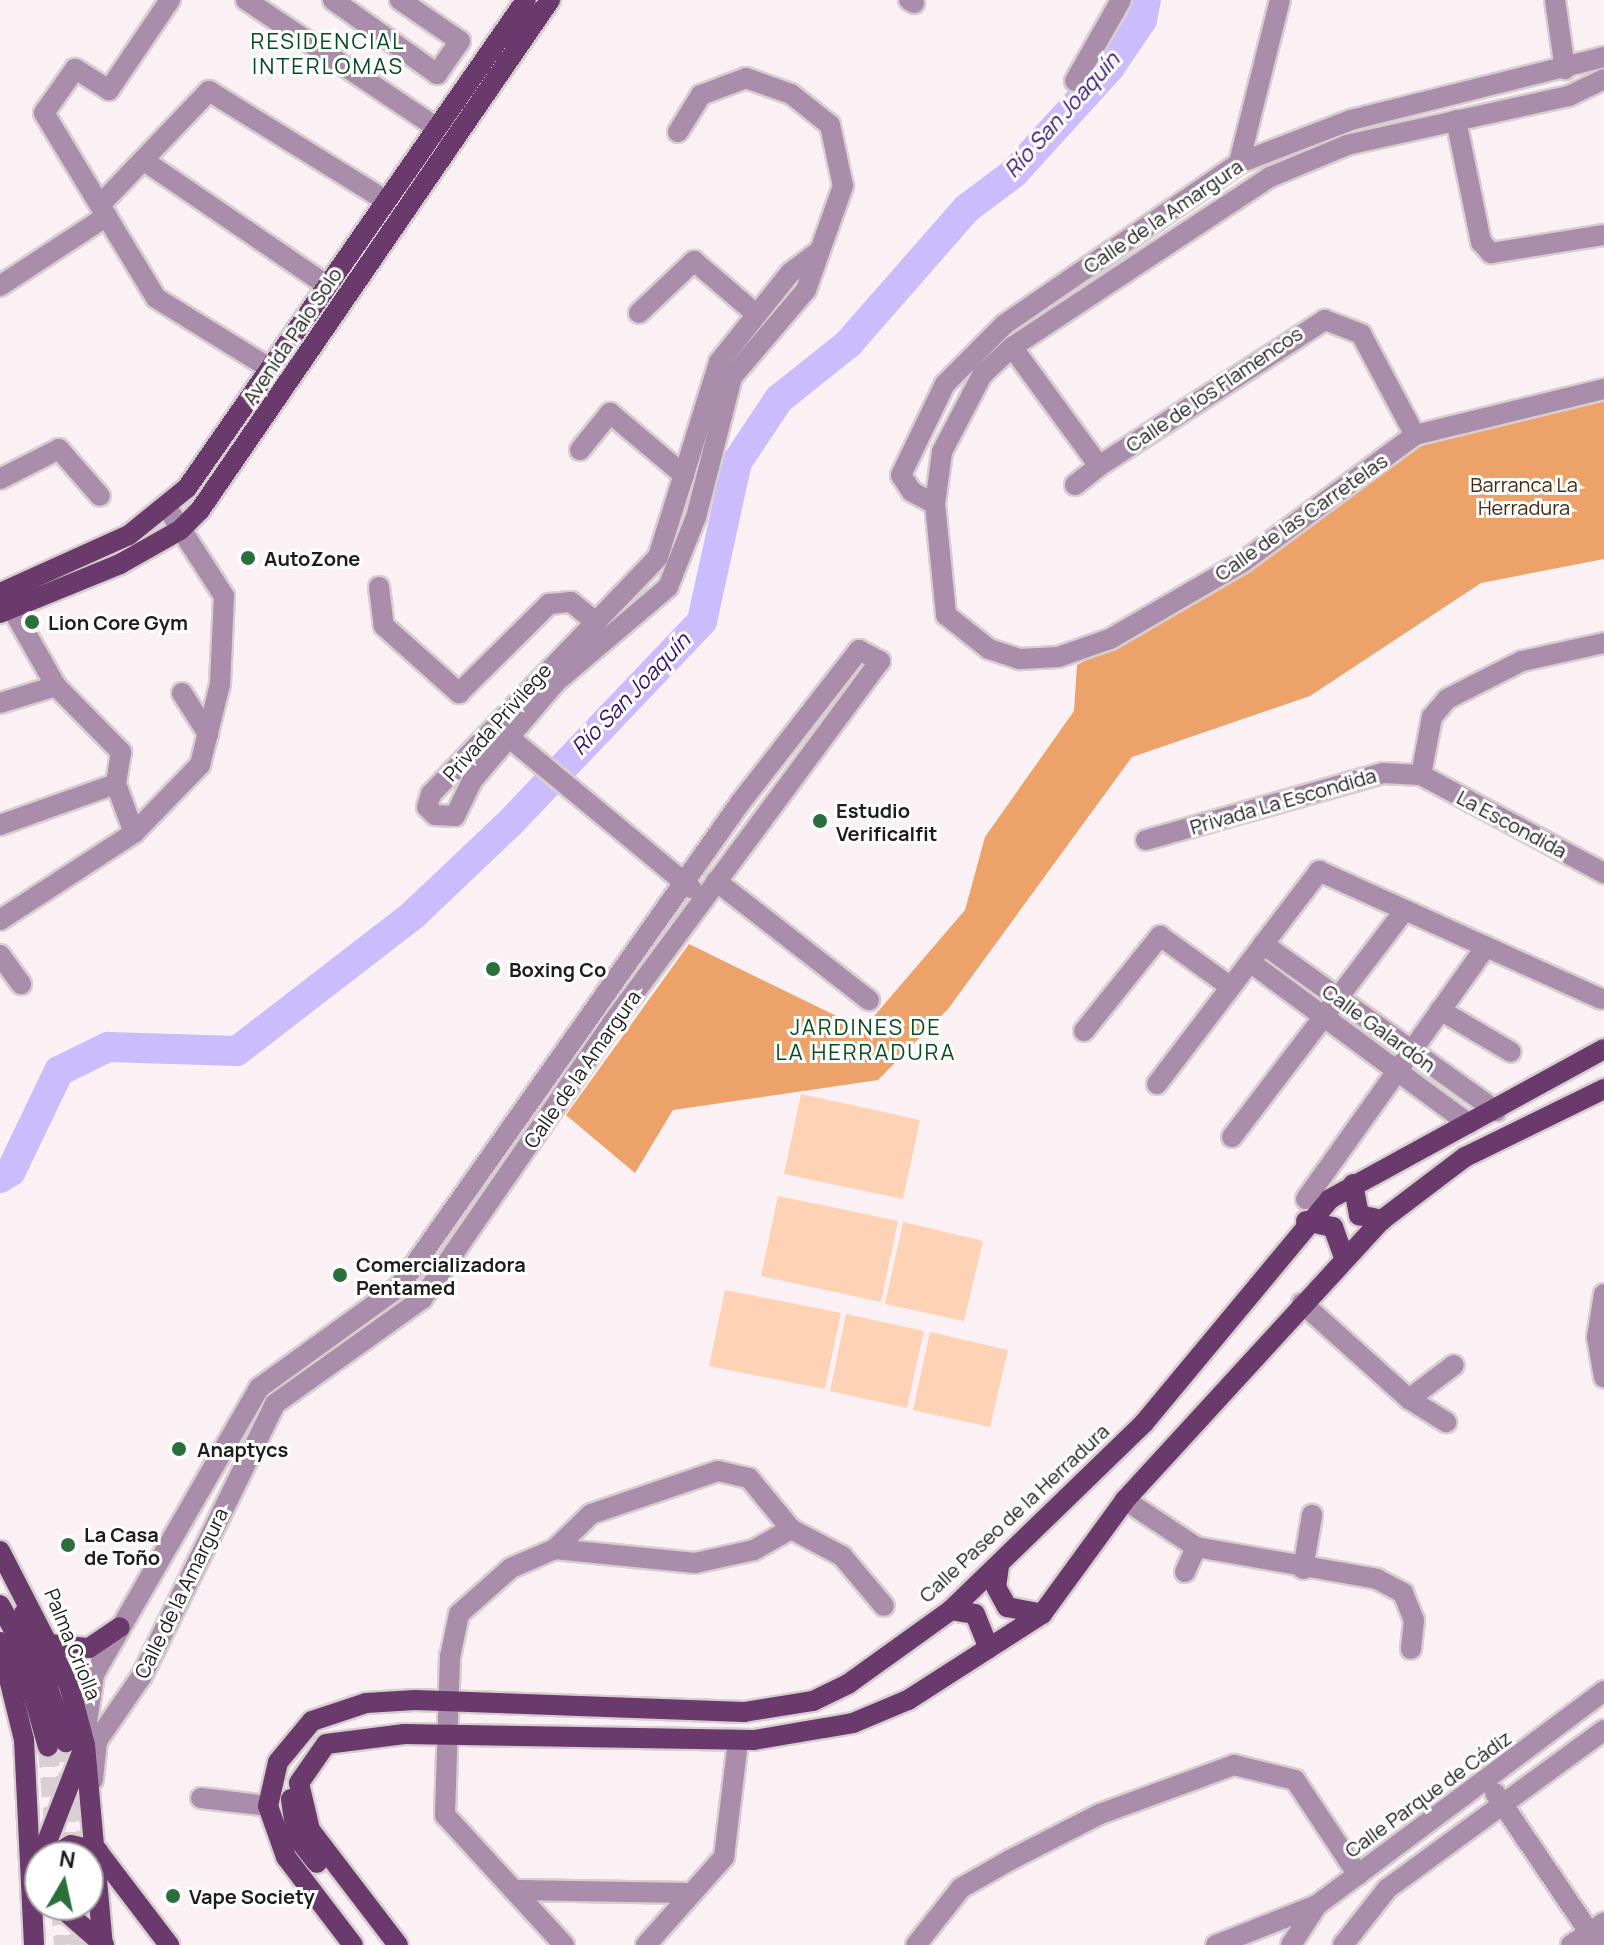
<!DOCTYPE html>
<meta charset="utf-8">
<style>
body{margin:0}
#map{position:relative;width:1604px;height:1945px;overflow:hidden;background:#fbf0f4;font-family:Manrope,sans-serif}
div>[style]{position:absolute}
[style*='--x']{left:calc(var(--x)*1px);top:calc(var(--y)*1px);width:calc(var(--w)*1px);rotate:calc(var(--a)*1deg)}
.green>*{inset:0;background:#fed3b5}
.forest>*{inset:0;background:#eda269}
.river>*{height:30px;margin:-15px;padding:0 15px;transform-origin:15px;border-radius:15px;background:#cbbcfd}
.major-tunnel>*{height:20px;margin-top:-10px;transform-origin:0;background:repeating-linear-gradient(90deg,#dad0d4 0 20px,transparent 0 30px)}
.roads{filter:drop-shadow(2px 0 #d8ced1) drop-shadow(-2px 0 #d8ced1) drop-shadow(0 2px #d8ced1) drop-shadow(0 -2px #d8ced1)}
.minor>*{height:20px;margin:-10px;padding:0 10px;transform-origin:10px;border-radius:10px;background:#a98daa}
.major>*{height:20px;margin:-10px;padding:0 10px;transform-origin:10px;border-radius:10px;background:#693a6b}
.dots>*{width:22px;height:22px;translate:-50% -50%;box-sizing:border-box;border:4px solid #fff;border-radius:50%}
span{translate:-50% -50%;white-space:nowrap;text-align:center;line-height:1.15;-webkit-text-stroke:6px #fff;paint-order:stroke}
.street-label{font-size:20px;color:#1e1b1c}
.park-label{font-size:20px;color:#472911}
.poi-label{font-size:20px;color:#1e1b1c;font-weight:700}
.left{translate:0 -50%;text-align:left}
.neighbourhood-label{font-size:22px;color:#044b1d;letter-spacing:2px}
.water-label{font-size:22px;color:#370f6d;font-style:italic}
.north{position:absolute;left:24px;top:1841px;width:80px;height:80px;box-sizing:border-box;background:#fff;border:2px solid #a5a4a4;border-radius:50%;rotate:9deg;font-size:22px;font-weight:700;line-height:32px;text-align:center;color:#1e1b1c}
.north::after{content:'';display:block;margin:auto;width:28px;height:36px;background:#2b703c;clip-path:polygon(50% 0,100% 100%,50% 72%,0 100%)}
</style>
<div id="map">
<div class="green">
<i style="clip-path:polygon(801px 1094px,920px 1120px,903px 1199px,784px 1174px)"></i>
<i style="clip-path:polygon(778px 1196px,898px 1221px,881px 1302px,761px 1276px)"></i>
<i style="clip-path:polygon(903px 1222px,983px 1241px,964px 1321px,885px 1304px)"></i>
<i style="clip-path:polygon(725px 1290px,841px 1313px,825px 1389px,709px 1366px)"></i>
<i style="clip-path:polygon(846px 1314px,924px 1331px,907px 1408px,830px 1391px)"></i>
<i style="clip-path:polygon(930px 1332px,1008px 1350px,990px 1427px,913px 1410px)"></i>
</div>
<div class="forest">
<i style="clip-path:polygon(1604px 399px,1604px 559px,1481px 583px,1310px 696px,1132px 757px,948px 1009px,878px 1080px,673px 1110px,635px 1173px,566px 1115px,689px 944px,863px 1029px,965px 910px,985px 837px,1074px 711px,1077px 665px,1251px 571px,1416px 446px)"></i>
</div>
<div class="river">
<i style="--x:0;--y:1178;--w:13;--a:-32"></i>
<i style="--x:11;--y:1171;--w:111;--a:-64.4"></i>
<i style="--x:59;--y:1071;--w:55;--a:-26.1"></i>
<i style="--x:108;--y:1047;--w:129;--a:1.8"></i>
<i style="--x:237;--y:1051;--w:224;--a:-37.7"></i>
<i style="--x:414;--y:914;--w:131;--a:-43.5"></i>
<i style="--x:509;--y:824;--w:280;--a:-46.4"></i>
<i style="--x:702;--y:621;--w:163;--a:-77.6"></i>
<i style="--x:737;--y:462;--w:76;--a:-56.3"></i>
<i style="--x:779;--y:399;--w:88;--a:-38.6"></i>
<i style="--x:848;--y:344;--w:179;--a:-48.8"></i>
<i style="--x:966;--y:209;--w:60;--a:-36.9"></i>
<i style="--x:1014;--y:173;--w:143;--a:-47.8"></i>
<i style="--x:1110;--y:67;--w:57;--a:-55.8"></i>
<i style="--x:1142;--y:20;--w:20;--a:-79"></i>
</div>
<div class="major-tunnel">
<i style="--x:66;--y:1742;--w:115;--a:86"></i>
<i style="--x:48;--y:1747;--w:80;--a:85.7"></i>
<i style="--x:61;--y:1905;--w:40;--a:85.7"></i>
<i style="--x:77;--y:1905;--w:40;--a:85.7"></i>
</div>
<div class="roads">
<div class="minor">
<i style="--x:170;--y:0;--w:109;--a:124.1"></i>
<i style="--x:109;--y:90;--w:40;--a:-148"></i>
<i style="--x:75;--y:69;--w:54;--a:125.2"></i>
<i style="--x:44;--y:113;--w:216;--a:58.8"></i>
<i style="--x:156;--y:298;--w:135;--a:31.7"></i>
<i style="--x:246;--y:0;--w:230;--a:33.8"></i>
<i style="--x:333;--y:0;--w:128;--a:35.4"></i>
<i style="--x:437;--y:74;--w:40;--a:-55.1"></i>
<i style="--x:460;--y:41;--w:73;--a:-145.7"></i>
<i style="--x:909;--y:0;--w:6;--a:31"></i>
<i style="--x:1555;--y:0;--w:70;--a:81.8"></i>
<i style="--x:1604;--y:79;--w:39;--a:154"></i>
<i style="--x:1569;--y:96;--w:227;--a:167.6"></i>
<i style="--x:1347;--y:145;--w:83;--a:157.4"></i>
<i style="--x:1270;--y:177;--w:309;--a:146.6"></i>
<i style="--x:1012;--y:347;--w:41;--a:137"></i>
<i style="--x:982;--y:375;--w:87;--a:117.5"></i>
<i style="--x:942;--y:452;--w:52;--a:97.7"></i>
<i style="--x:935;--y:504;--w:112;--a:84.3"></i>
<i style="--x:946;--y:615;--w:55;--a:38.3"></i>
<i style="--x:989;--y:649;--w:33;--a:18"></i>
<i style="--x:1020;--y:659;--w:38;--a:-3"></i>
<i style="--x:1058;--y:657;--w:55;--a:-19.1"></i>
<i style="--x:1110;--y:639;--w:154;--a:-30.1"></i>
<i style="--x:1243;--y:562;--w:214;--a:-36.4"></i>
<i style="--x:1415;--y:435;--w:195;--a:-13.7"></i>
<i style="--x:1075;--y:81;--w:93;--a:-60.4"></i>
<i style="--x:1456;--y:120;--w:125;--a:78.4"></i>
<i style="--x:1481;--y:242;--w:15;--a:48"></i>
<i style="--x:1491;--y:253;--w:114;--a:-9.1"></i>
<i style="--x:678;--y:132;--w:44;--a:-58.1"></i>
<i style="--x:701;--y:95;--w:48;--a:-20.7"></i>
<i style="--x:746;--y:78;--w:48;--a:19.6"></i>
<i style="--x:791;--y:94;--w:50;--a:38.5"></i>
<i style="--x:830;--y:125;--w:62;--a:78"></i>
<i style="--x:843;--y:186;--w:110;--a:109.6"></i>
<i style="--x:806;--y:290;--w:114;--a:130.4"></i>
<i style="--x:732;--y:377;--w:145;--a:104.4"></i>
<i style="--x:696;--y:517;--w:75;--a:111.8"></i>
<i style="--x:668;--y:587;--w:148;--a:139.7"></i>
<i style="--x:555;--y:683;--w:128;--a:130.3"></i>
<i style="--x:472;--y:781;--w:39;--a:116"></i>
<i style="--x:455;--y:816;--w:20;--a:-177"></i>
<i style="--x:435;--y:815;--w:11;--a:-135"></i>
<i style="--x:427;--y:807;--w:14;--a:-73"></i>
<i style="--x:431;--y:794;--w:328;--a:-46.2"></i>
<i style="--x:658;--y:557;--w:204;--a:-72.6"></i>
<i style="--x:719;--y:362;--w:114;--a:-51.4"></i>
<i style="--x:790;--y:273;--w:35;--a:-37"></i>
<i style="--x:143;--y:160;--w:222;--a:34.3"></i>
<i style="--x:1239;--y:163;--w:168;--a:-75.9"></i>
<i style="--x:100;--y:205;--w:158;--a:-46.3"></i>
<i style="--x:209;--y:91;--w:207;--a:31.8"></i>
<i style="--x:0;--y:286;--w:128;--a:-33.2"></i>
<i style="--x:639;--y:313;--w:76;--a:-43.4"></i>
<i style="--x:694;--y:261;--w:82;--a:40.5"></i>
<i style="--x:1012;--y:347;--w:147;--a:53.8"></i>
<i style="--x:1099;--y:466;--w:269;--a:-32.9"></i>
<i style="--x:1325;--y:320;--w:39;--a:21"></i>
<i style="--x:1361;--y:334;--w:115;--a:61.9"></i>
<i style="--x:580;--y:450;--w:48;--a:-51"></i>
<i style="--x:610;--y:413;--w:97;--a:40"></i>
<i style="--x:0;--y:479;--w:66;--a:-27"></i>
<i style="--x:59;--y:449;--w:62;--a:48.9"></i>
<i style="--x:1075;--y:485;--w:31;--a:-38"></i>
<i style="--x:935;--y:504;--w:26;--a:-152"></i>
<i style="--x:912;--y:492;--w:20;--a:-123"></i>
<i style="--x:901;--y:475;--w:101;--a:-64.2"></i>
<i style="--x:945;--y:384;--w:85;--a:-45"></i>
<i style="--x:1005;--y:324;--w:284;--a:-34.5"></i>
<i style="--x:1239;--y:163;--w:120;--a:-21"></i>
<i style="--x:1351;--y:120;--w:261;--a:-14"></i>
<i style="--x:379;--y:587;--w:39;--a:83"></i>
<i style="--x:384;--y:626;--w:101;--a:41.8"></i>
<i style="--x:459;--y:693;--w:127;--a:-44.7"></i>
<i style="--x:549;--y:604;--w:22;--a:-5"></i>
<i style="--x:571;--y:602;--w:28;--a:39"></i>
<i style="--x:3;--y:593;--w:107;--a:60.3"></i>
<i style="--x:56;--y:686;--w:93;--a:45.4"></i>
<i style="--x:121;--y:752;--w:32;--a:99"></i>
<i style="--x:116;--y:784;--w:52;--a:69.8"></i>
<i style="--x:182;--y:693;--w:49;--a:57.6"></i>
<i style="--x:0;--y:703;--w:59;--a:-16.9"></i>
<i style="--x:500;--y:730;--w:248;--a:39.6"></i>
<i style="--x:1421;--y:775;--w:59;--a:-79.3"></i>
<i style="--x:1432;--y:717;--w:23;--a:-50"></i>
<i style="--x:1447;--y:699;--w:84;--a:-26.9"></i>
<i style="--x:1522;--y:661;--w:84;--a:-12.4"></i>
<i style="--x:0;--y:825;--w:123;--a:-19.5"></i>
<i style="--x:1146;--y:840;--w:246;--a:-15.8"></i>
<i style="--x:1383;--y:773;--w:38;--a:3"></i>
<i style="--x:1421;--y:775;--w:208;--a:28.2"></i>
<i style="--x:716;--y:881;--w:194;--a:37.9"></i>
<i style="--x:0;--y:920;--w:160;--a:-33"></i>
<i style="--x:134;--y:833;--w:95;--a:-45.9"></i>
<i style="--x:200;--y:765;--w:83;--a:-76.1"></i>
<i style="--x:220;--y:684;--w:88;--a:-87.4"></i>
<i style="--x:224;--y:596;--w:103;--a:-122.8"></i>
<i style="--x:1263;--y:944;--w:287;--a:35.6"></i>
<i style="--x:0;--y:955;--w:36;--a:54"></i>
<i style="--x:1250;--y:962;--w:272;--a:36.5"></i>
<i style="--x:1440;--y:1010;--w:82;--a:30.6"></i>
<i style="--x:1084;--y:1031;--w:122;--a:-51.3"></i>
<i style="--x:1160;--y:936;--w:87;--a:35.7"></i>
<i style="--x:1157;--y:1084;--w:268;--a:-52.7"></i>
<i style="--x:1319;--y:871;--w:310;--a:24.4"></i>
<i style="--x:1232;--y:1137;--w:285;--a:-52.7"></i>
<i style="--x:1306;--y:1199;--w:310;--a:-54.5"></i>
<i style="--x:1604;--y:1294;--w:44;--a:99.2"></i>
<i style="--x:1597;--y:1337;--w:41;--a:80.1"></i>
<i style="--x:1302;--y:1303;--w:144;--a:41.9"></i>
<i style="--x:1409;--y:1399;--w:44;--a:31.9"></i>
<i style="--x:1409;--y:1399;--w:56;--a:-37.1"></i>
<i style="--x:1125;--y:1500;--w:85;--a:33.5"></i>
<i style="--x:1196;--y:1547;--w:184;--a:10"></i>
<i style="--x:1377;--y:1579;--w:30;--a:28"></i>
<i style="--x:1403;--y:1593;--w:29;--a:68"></i>
<i style="--x:1414;--y:1620;--w:29;--a:96"></i>
<i style="--x:555;--y:1549;--w:141;--a:5.7"></i>
<i style="--x:695;--y:1563;--w:60;--a:-12.4"></i>
<i style="--x:754;--y:1550;--w:43;--a:-29.6"></i>
<i style="--x:1303;--y:1569;--w:55;--a:-80.5"></i>
<i style="--x:1185;--y:1572;--w:27;--a:-66"></i>
<i style="--x:85;--y:1736;--w:63;--a:-81.7"></i>
<i style="--x:94;--y:1674;--w:330;--a:-60"></i>
<i style="--x:259;--y:1388;--w:173;--a:-35.8"></i>
<i style="--x:399;--y:1287;--w:592;--a:-54.83"></i>
<i style="--x:740;--y:803;--w:194;--a:-52.1"></i>
<i style="--x:859;--y:650;--w:24;--a:28"></i>
<i style="--x:880;--y:661;--w:453;--a:126.5"></i>
<i style="--x:611;--y:1025;--w:333;--a:124.6"></i>
<i style="--x:422;--y:1299;--w:181;--a:144.5"></i>
<i style="--x:275;--y:1404;--w:304;--a:116.1"></i>
<i style="--x:141;--y:1677;--w:78;--a:124.5"></i>
<i style="--x:97;--y:1741;--w:39;--a:96"></i>
<i style="--x:1495;--y:1793;--w:184;--a:55.9"></i>
<i style="--x:201;--y:1798;--w:67;--a:6.8"></i>
<i style="--x:514;--y:1890;--w:178;--a:1"></i>
<i style="--x:564;--y:1945;--w:176;--a:-132.5"></i>
<i style="--x:445;--y:1815;--w:158;--a:-88.2"></i>
<i style="--x:450;--y:1657;--w:44;--a:-78.2"></i>
<i style="--x:459;--y:1614;--w:69;--a:-41.5"></i>
<i style="--x:511;--y:1568;--w:48;--a:-23.4"></i>
<i style="--x:555;--y:1549;--w:50;--a:-44.2"></i>
<i style="--x:591;--y:1514;--w:134;--a:-18.7"></i>
<i style="--x:718;--y:1471;--w:32;--a:13"></i>
<i style="--x:749;--y:1478;--w:66;--a:50.5"></i>
<i style="--x:791;--y:1529;--w:58;--a:27.9"></i>
<i style="--x:842;--y:1556;--w:65;--a:50"></i>
<i style="--x:646;--y:1945;--w:118;--a:-48.4"></i>
<i style="--x:724;--y:1857;--w:117;--a:-83.1"></i>
<i style="--x:916;--y:1945;--w:73;--a:-51.7"></i>
<i style="--x:961;--y:1888;--w:56;--a:-29.7"></i>
<i style="--x:1010;--y:1860;--w:101;--a:-27.1"></i>
<i style="--x:1100;--y:1814;--w:143;--a:-20.1"></i>
<i style="--x:1234;--y:1765;--w:63;--a:13.8"></i>
<i style="--x:1295;--y:1780;--w:114;--a:56.4"></i>
<i style="--x:1216;--y:1945;--w:109;--a:-21.6"></i>
<i style="--x:1291;--y:1945;--w:48;--a:-57"></i>
<i style="--x:1317;--y:1905;--w:358;--a:-36.7"></i>
<i style="--x:1343;--y:1945;--w:71;--a:-51.8"></i>
<i style="--x:1387;--y:1889;--w:269;--a:-36.2"></i>
<i style="--x:1571;--y:1945;--w:40;--a:-34"></i>
</div>
<div class="major">
<i style="--x:0;--y:593;--w:141;--a:-24.2"></i>
<i style="--x:129;--y:535;--w:75;--a:-39"></i>
<i style="--x:187;--y:488;--w:594;--a:-55.21"></i>
<i style="--x:0;--y:613;--w:130;--a:-22.2"></i>
<i style="--x:120;--y:564;--w:69;--a:-29.5"></i>
<i style="--x:180;--y:530;--w:28;--a:-45"></i>
<i style="--x:200;--y:510;--w:619;--a:-55.54"></i>
<i style="--x:1353;--y:1184;--w:32;--a:79"></i>
<i style="--x:1359;--y:1215;--w:24;--a:12"></i>
<i style="--x:1306;--y:1221;--w:28;--a:13"></i>
<i style="--x:1333;--y:1227;--w:32;--a:70"></i>
<i style="--x:0;--y:1551;--w:151;--a:62.8"></i>
<i style="--x:69;--y:1685;--w:62;--a:75.1"></i>
<i style="--x:85;--y:1745;--w:201;--a:84.9"></i>
<i style="--x:999;--y:1566;--w:21;--a:98"></i>
<i style="--x:996;--y:1587;--w:23;--a:61"></i>
<i style="--x:1007;--y:1607;--w:36;--a:11"></i>
<i style="--x:0;--y:1605;--w:33;--a:61"></i>
<i style="--x:16;--y:1634;--w:117;--a:74.2"></i>
<i style="--x:951;--y:1610;--w:24;--a:9"></i>
<i style="--x:975;--y:1614;--w:37;--a:68"></i>
<i style="--x:24;--y:1613;--w:136;--a:72"></i>
<i style="--x:0;--y:1642;--w:101;--a:76.2"></i>
<i style="--x:24;--y:1740;--w:205;--a:87.2"></i>
<i style="--x:50;--y:1644;--w:39;--a:6"></i>
<i style="--x:89;--y:1648;--w:37;--a:-34"></i>
<i style="--x:291;--y:1799;--w:37;--a:82"></i>
<i style="--x:296;--y:1836;--w:34;--a:52"></i>
<i style="--x:99;--y:1853;--w:116;--a:52.7"></i>
<i style="--x:41;--y:1857;--w:120;--a:-68.6"></i>
<i style="--x:51;--y:1857;--w:23;--a:-31"></i>
<i style="--x:71;--y:1845;--w:28;--a:13"></i>
<i style="--x:58;--y:1905;--w:61;--a:41"></i>
<i style="--x:353;--y:1945;--w:111;--a:-127.3"></i>
<i style="--x:286;--y:1857;--w:54;--a:-109.4"></i>
<i style="--x:268;--y:1806;--w:45;--a:-77.2"></i>
<i style="--x:278;--y:1762;--w:53;--a:-50.3"></i>
<i style="--x:312;--y:1721;--w:57;--a:-18.4"></i>
<i style="--x:366;--y:1703;--w:49;--a:-3.5"></i>
<i style="--x:415;--y:1700;--w:329;--a:2.1"></i>
<i style="--x:744;--y:1712;--w:70;--a:-9.1"></i>
<i style="--x:813;--y:1701;--w:39;--a:-26"></i>
<i style="--x:848;--y:1684;--w:127;--a:-35.7"></i>
<i style="--x:951;--y:1610;--w:269;--a:-44.1"></i>
<i style="--x:1144;--y:1423;--w:291;--a:-50.3"></i>
<i style="--x:1330;--y:1199;--w:312;--a:-28.7"></i>
<i style="--x:398;--y:1945;--w:145;--a:-127.4"></i>
<i style="--x:310;--y:1830;--w:48;--a:-103.2"></i>
<i style="--x:299;--y:1783;--w:47;--a:-55.3"></i>
<i style="--x:326;--y:1744;--w:79;--a:-7.3"></i>
<i style="--x:404;--y:1734;--w:350;--a:1"></i>
<i style="--x:754;--y:1740;--w:100;--a:-9.7"></i>
<i style="--x:853;--y:1723;--w:60;--a:-22.7"></i>
<i style="--x:908;--y:1700;--w:159;--a:-32.7"></i>
<i style="--x:1042;--y:1614;--w:141;--a:-53.9"></i>
<i style="--x:1125;--y:1500;--w:380;--a:-47.5"></i>
<i style="--x:1382;--y:1220;--w:104;--a:-37.2"></i>
<i style="--x:1465;--y:1157;--w:155;--a:-26.1"></i>
</div>
</div>
<div class="dots">
<i style="left:248px;top:558px;background:#2b703c"></i>
<i style="left:32px;top:622px;background:#2b703c"></i>
<i style="left:820px;top:821px;background:#2b703c"></i>
<i style="left:493px;top:969px;background:#2b703c"></i>
<i style="left:340px;top:1275px;background:#2b703c"></i>
<i style="left:179px;top:1449px;background:#2b703c"></i>
<i style="left:68px;top:1545px;background:#2b703c"></i>
<i style="left:173px;top:1896px;background:#2b703c"></i>
</div>
<div class="street-label">
<span style="left:1163px;top:216px;rotate:-34deg">Calle de la Amargura</span>
<span style="left:292px;top:336px;rotate:-56deg">Avenida Palo Solo</span>
<span style="left:1214px;top:389px;rotate:-34deg">Calle de los Flamencos</span>
<span style="left:1301px;top:517px;rotate:-35deg">Calle de las Carretelas</span>
<span style="left:497px;top:722px;rotate:-48deg">Privada Privilege</span>
<span style="left:1283px;top:801px;rotate:-16deg">Privada La Escondida</span>
<span style="left:1512px;top:824px;rotate:28deg">La Escondida</span>
<span style="left:1379px;top:1028px;rotate:36deg">Calle Galardón</span>
<span style="left:582px;top:1069px;rotate:-55deg">Calle de la Amargura</span>
<span style="left:1014px;top:1513px;rotate:-43deg">Calle Paseo de la Herradura</span>
<span style="left:181px;top:1593px;rotate:-64deg">Calle de la Amargura</span>
<span style="left:73px;top:1644px;rotate:68deg">Palma Criolla</span>
<span style="left:1428px;top:1794px;rotate:-36deg">Calle Parque de Cádiz</span>
</div>
<div class="park-label">
<span style="left:1524px;top:496px">Barranca La<br>Herradura</span>
</div>
<div class="poi-label">
<span class="left" style="left:264px;top:558px">AutoZone</span>
<span class="left" style="left:48px;top:622px">Lion Core Gym</span>
<span class="left" style="left:836px;top:822px">Estudio<br>Verificalfit</span>
<span class="left" style="left:509px;top:969px">Boxing Co</span>
<span class="left" style="left:356px;top:1276px">Comercializadora<br>Pentamed</span>
<span class="left" style="left:197px;top:1449px">Anaptycs</span>
<span class="left" style="left:84px;top:1546px">La Casa<br>de Toño</span>
<span class="left" style="left:189px;top:1896px">Vape Society</span>
</div>
<div class="neighbourhood-label">
<span style="left:328px;top:54px">RESIDENCIAL<br>INTERLOMAS</span>
<span style="left:866px;top:1040px">JARDINES DE<br>LA HERRADURA</span>
</div>
<div class="water-label">
<span style="left:1062px;top:115px;rotate:-48deg">Río San Joaquín</span>
<span style="left:631px;top:694px;rotate:-46deg">Río San Joaquín</span>
</div>
<div class="north">N</div>
</div>
